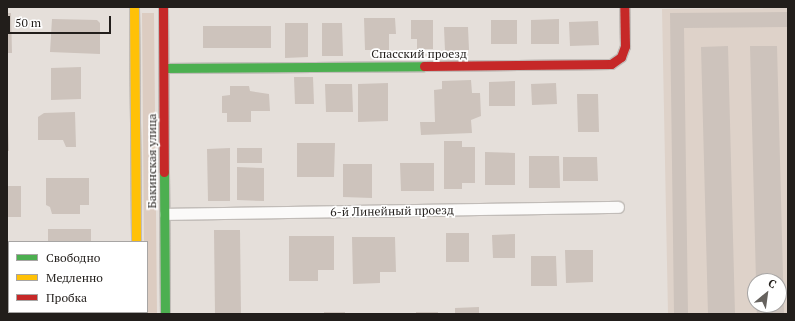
<!DOCTYPE html>
<meta charset="utf-8">
<style>
body{margin:0}
#map{position:relative;width:795px;height:321px;overflow:hidden;background:#e5dfda;font-family:"PT Serif",serif}
div>[style]{position:absolute}
[style*='--x']{left:calc(var(--x)*1px);top:calc(var(--y)*1px);width:calc(var(--w)*1px);rotate:calc(var(--a)*1deg)}
.built>*{inset:0;background:#ded2c9}
.green>*{inset:0;background:#dcccc1}
.building>*{inset:0;background:#cdc3bc}
.roads{filter:drop-shadow(1px 0 #c1bcb8) drop-shadow(-1px 0 #c1bcb8) drop-shadow(0 1px #c1bcb8) drop-shadow(0 -1px #c1bcb8)}
.street>*{height:11px;margin:-5.5px;padding:0 5.5px;transform-origin:5.5px;border-radius:5.5px;background:#fbfaf9}
.fast>*{height:9px;margin:-4.5px;padding:0 4.5px;transform-origin:4.5px;border-radius:4.5px;background:#4caf50}
.slow>*{height:9px;margin:-4.5px;padding:0 4.5px;transform-origin:4.5px;border-radius:4.5px;background:#ffc107}
.jam>*{height:9px;margin:-4.5px;padding:0 4.5px;transform-origin:4.5px;border-radius:4.5px;background:#c62828}
span{translate:-50% -50%;white-space:nowrap;text-align:center;line-height:1.15;-webkit-text-stroke:3.5px #fff;paint-order:stroke}
.street-label{font-size:12px;color:#221e1b}
.frame{position:absolute;inset:0;border:8px solid #221e1b;pointer-events:none}
.legend{position:absolute;left:8px;top:241px;width:140px;height:72px;box-sizing:border-box;background:#fff;border:1px solid #a7a5a4;margin:0;padding:5px 7px;list-style:none;font-size:12px;color:#221e1b}
.legend li{display:flex;align-items:center;gap:8px;height:20px}
.legend b{width:20px;border:1px solid #a7a5a4}
.north{position:absolute;left:747px;top:273px;width:40px;height:40px;box-sizing:border-box;background:#fff;border:1px solid #a7a5a4;border-radius:50%;rotate:29deg;font-size:11px;font-weight:700;line-height:16px;text-align:center;color:#221e1b}
.north::after{content:'';display:block;margin:auto;width:14px;height:18px;background:#66625e;clip-path:polygon(50% 0,100% 100%,50% 72%,0 100%)}
.scale{position:absolute;left:8px;top:16px;width:103px;height:18px;box-sizing:border-box;border:2px solid #221e1b;border-top:0;padding-left:5px;font-size:12px;line-height:14px;white-space:nowrap;color:#221e1b;-webkit-text-stroke:3px #fff;paint-order:stroke}
</style>
<div id="map">
<div class="built">
<i style="clip-path:polygon(evenodd,788px 8px,788px 314px,668px 314px,662px 9px,788px 8px,755px 281px,779px 281px,779px 305px,755px 305px,755px 281px)"></i>
</div>
<div class="green">
<i style="clip-path:polygon(142px 13px,154px 13px,157px 314px,145px 314px,145px 312px,147px 312px,147px 242px,144px 242px)"></i>
</div>
<div class="building">
<i style="clip-path:polygon(788px 12px,788px 27px,684px 28px,688px 314px,674px 314px,670px 13px)"></i>
<i style="clip-path:polygon(7px 13px,11px 13px,12px 53px,7px 53px)"></i>
<i style="clip-path:polygon(364px 18px,395px 18px,396px 34px,389px 34px,389px 50px,365px 50px)"></i>
<i style="clip-path:polygon(52px 19px,97px 20px,100px 23px,100px 54px,50px 52px)"></i>
<i style="clip-path:polygon(559px 19px,559px 44px,531px 44px,531px 20px)"></i>
<i style="clip-path:polygon(411px 20px,433px 20px,433px 49px,417px 49px,417px 39px,411px 39px)"></i>
<i style="clip-path:polygon(491px 20px,517px 20px,517px 44px,491px 44px)"></i>
<i style="clip-path:polygon(598px 21px,599px 45px,570px 46px,569px 22px)"></i>
<i style="clip-path:polygon(285px 23px,308px 23px,308px 57px,285px 58px)"></i>
<i style="clip-path:polygon(322px 23px,342px 23px,343px 56px,322px 56px)"></i>
<i style="clip-path:polygon(203px 26px,271px 26px,271px 48px,203px 48px)"></i>
<i style="clip-path:polygon(444px 27px,468px 27px,469px 50px,445px 51px)"></i>
<i style="clip-path:polygon(728px 46px,735px 314px,708px 314px,701px 47px)"></i>
<i style="clip-path:polygon(750px 46px,777px 46px,784px 314px,757px 314px,756px 305px,779px 305px,779px 281px,756px 281px)"></i>
<i style="clip-path:polygon(81px 67px,81px 99px,51px 100px,51px 68px)"></i>
<i style="clip-path:polygon(294px 77px,313px 77px,314px 104px,295px 104px)"></i>
<i style="clip-path:polygon(471px 80px,472px 93px,480px 93px,481px 116px,471px 120px,472px 133px,421px 135px,420px 122px,435px 122px,434px 90px,442px 89px,442px 81px)"></i>
<i style="clip-path:polygon(515px 81px,515px 106px,489px 106px,489px 82px)"></i>
<i style="clip-path:polygon(388px 83px,388px 121px,358px 122px,358px 84px)"></i>
<i style="clip-path:polygon(556px 83px,557px 104px,532px 105px,531px 84px)"></i>
<i style="clip-path:polygon(325px 84px,352px 84px,353px 112px,326px 112px)"></i>
<i style="clip-path:polygon(230px 86px,249px 86px,250px 91px,269px 94px,270px 111px,251px 111px,251px 122px,227px 122px,227px 113px,222px 113px,222px 96px,230px 95px)"></i>
<i style="clip-path:polygon(577px 94px,598px 94px,599px 132px,578px 132px)"></i>
<i style="clip-path:polygon(75px 112px,76px 147px,66px 147px,63px 140px,38px 140px,38px 117px,44px 113px)"></i>
<i style="clip-path:polygon(7px 123px,8px 123px,9px 151px,7px 151px)"></i>
<i style="clip-path:polygon(444px 141px,462px 141px,462px 147px,475px 147px,475px 183px,462px 183px,462px 189px,444px 189px)"></i>
<i style="clip-path:polygon(297px 143px,335px 143px,334px 177px,297px 177px)"></i>
<i style="clip-path:polygon(230px 148px,230px 201px,208px 201px,207px 149px)"></i>
<i style="clip-path:polygon(237px 148px,262px 148px,262px 163px,237px 163px)"></i>
<i style="clip-path:polygon(485px 152px,515px 153px,515px 185px,485px 185px)"></i>
<i style="clip-path:polygon(529px 156px,559px 156px,560px 188px,529px 188px)"></i>
<i style="clip-path:polygon(563px 157px,597px 157px,598px 181px,563px 181px)"></i>
<i style="clip-path:polygon(400px 163px,434px 163px,434px 191px,401px 191px)"></i>
<i style="clip-path:polygon(343px 164px,372px 164px,372px 198px,343px 197px)"></i>
<i style="clip-path:polygon(237px 167px,264px 168px,264px 201px,237px 200px)"></i>
<i style="clip-path:polygon(46px 178px,89px 178px,89px 205px,80px 205px,80px 214px,52px 214px,50px 207px,46px 205px)"></i>
<i style="clip-path:polygon(7px 186px,21px 186px,21px 217px,7px 217px)"></i>
<i style="clip-path:polygon(48px 229px,91px 229px,91px 242px,48px 242px)"></i>
<i style="clip-path:polygon(214px 230px,240px 230px,241px 314px,215px 314px)"></i>
<i style="clip-path:polygon(446px 233px,469px 233px,469px 262px,446px 262px)"></i>
<i style="clip-path:polygon(515px 234px,515px 258px,493px 258px,492px 235px)"></i>
<i style="clip-path:polygon(289px 236px,334px 236px,334px 270px,318px 270px,318px 281px,289px 281px)"></i>
<i style="clip-path:polygon(352px 237px,395px 237px,396px 272px,380px 272px,380px 283px,353px 284px)"></i>
<i style="clip-path:polygon(565px 250px,593px 250px,593px 282px,566px 283px)"></i>
<i style="clip-path:polygon(531px 256px,556px 256px,557px 286px,531px 286px)"></i>
<i style="clip-path:polygon(7px 300px,9px 300px,9px 312px,20px 312px,20px 314px,7px 314px)"></i>
<i style="clip-path:polygon(479px 307px,479px 314px,455px 314px,455px 308px)"></i>
<i style="clip-path:polygon(324px 312px,345px 312px,345px 314px,324px 314px)"></i>
<i style="clip-path:polygon(416px 312px,438px 312px,438px 314px,416px 314px)"></i>
</div>
<div class="roads">
<div class="street">
<i style="--x:165;--y:214;--w:453;--a:-0.9"></i>
</div>
<div class="fast">
<i style="--x:164;--y:68;--w:260;--a:-0.4"></i>
<i style="--x:164;--y:172;--w:142;--a:89.6"></i>
</div>
<div class="slow">
<i style="--x:134;--y:7;--w:235;--a:89.5"></i>
</div>
<div class="jam">
<i style="--x:163;--y:7;--w:165;--a:89.7"></i>
<i style="--x:424;--y:66;--w:187;--a:-0.6"></i>
<i style="--x:611;--y:64;--w:12;--a:-35"></i>
<i style="--x:621;--y:57;--w:12;--a:-70"></i>
<i style="--x:625;--y:46;--w:39;--a:-91"></i>
<i style="--x:136;--y:312;--w:2;--a:90"></i>
</div>
</div>
<div class="street-label">
<span style="left:419px;top:54px">Спасский проезд</span>
<span style="left:152px;top:161px;rotate:-90deg">Бакинская улица</span>
<span style="left:392px;top:211px;rotate:-1deg">6-й Линейный проезд</span>
</div>
<div class="frame"></div>
<ul class="legend">
<li><b style="height:5px;background:#4caf50"></b>Свободно</li>
<li><b style="height:5px;background:#ffc107"></b>Медленно</li>
<li><b style="height:5px;background:#c62828"></b>Пробка</li>
</ul>
<div class="north">С</div>
<div class="scale">50 m</div>
</div>
